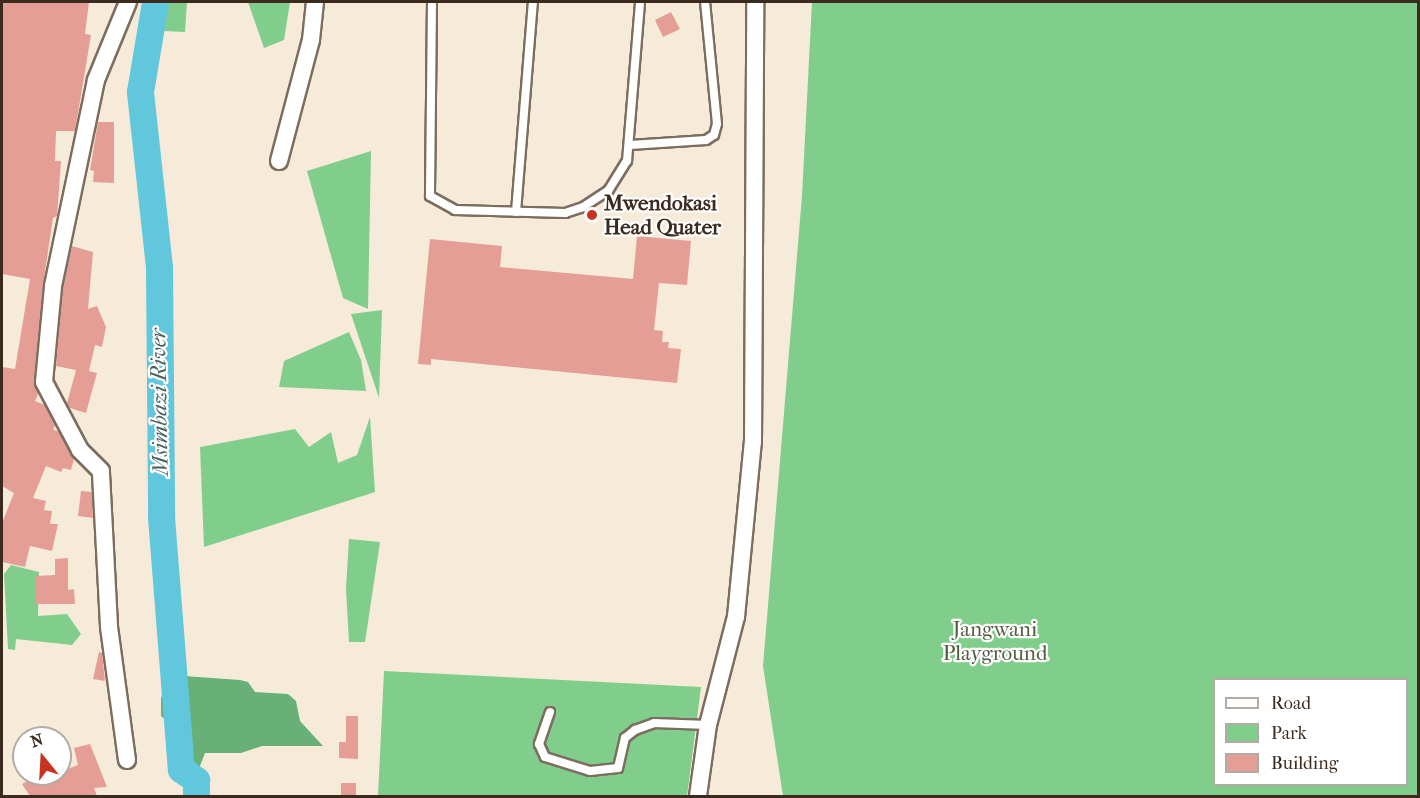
<!DOCTYPE html>
<style>
body{margin:0}
#map{position:relative;width:1420px;height:798px;overflow:hidden;background:#f5ebd8;font-family:"IM FELL French Canon",serif}
div>[style]{position:absolute}
[style*='--x']{left:calc(var(--x)*1px);top:calc(var(--y)*1px);width:calc(var(--w)*1px);rotate:calc(var(--a)*1deg)}
.green>*{inset:0;background:#81cd8b}
.forest>*{inset:0;background:#68b077}
.river>*{height:27px;margin:-13.5px;padding:0 13.5px;transform-origin:13.5px;border-radius:13.5px;background:#60c7dc}
.building>*{inset:0;background:#e49e95}
.roads{filter:drop-shadow(2px 0 #7c6e5f) drop-shadow(-2px 0 #7c6e5f) drop-shadow(0 2px #7c6e5f) drop-shadow(0 -2px #7c6e5f)}
.service>*{height:8px;margin:-4px;padding:0 4px;transform-origin:4px;border-radius:4px;background:#fff}
.minor>*{height:16px;margin:-8px;padding:0 8px;transform-origin:8px;border-radius:8px;background:#fff}
.dots>*{width:16px;height:16px;translate:-50% -50%;box-sizing:border-box;border:3px solid #fff;border-radius:50%}
span{translate:-50% -50%;white-space:nowrap;text-align:center;line-height:1.15;-webkit-text-stroke:4.5px #fff;paint-order:stroke}
.poi-label{font-size:21px;color:#3b2a1e;font-weight:700}
.left{translate:0 -50%;text-align:left}
.park-label{font-size:21px;color:#505b3f}
.water-label{font-size:22px;color:#486160;font-style:italic}
.frame{position:absolute;inset:0;border:3px solid #3b2a1e;pointer-events:none}
.legend{position:absolute;left:1213px;top:678px;width:195px;height:108px;box-sizing:border-box;background:#fff;border:2px solid #b1aaa5;margin:0;padding:8px 10px;list-style:none;font-size:18px;color:#3b2a1e}
.legend li{display:flex;align-items:center;gap:12px;height:30px}
.legend b{width:30px;border:2px solid #b1aaa5}
.north{position:absolute;left:12px;top:726px;width:60px;height:60px;box-sizing:border-box;background:#fff;border:2px solid #b1aaa5;border-radius:50%;rotate:342deg;font-size:16px;font-weight:700;line-height:24px;text-align:center;color:#3b2a1e}
.north::after{content:'';display:block;margin:auto;width:21px;height:27px;background:#c8321e;clip-path:polygon(50% 0,100% 100%,50% 72%,0 100%)}
</style>
<div id="map">
<div class="green">
<i style="clip-path:polygon(168px 2px,187px 2px,185px 32px,163px 31px)"></i>
<i style="clip-path:polygon(248px 2px,290px 2px,284px 40px,264px 48px)"></i>
<i style="clip-path:polygon(evenodd,812px 2px,1418px 2px,1418px 796px,783px 796px,763px 666px,802px 196px,812px 2px,1214px 680px,1406px 680px,1406px 784px,1214px 784px,1214px 680px)"></i>
<i style="clip-path:polygon(371px 151px,368px 309px,343px 298px,307px 171px)"></i>
<i style="clip-path:polygon(382px 310px,379px 398px,351px 314px)"></i>
<i style="clip-path:polygon(349px 332px,361px 360px,366px 391px,279px 387px,284px 361px)"></i>
<i style="clip-path:polygon(370px 417px,375px 492px,204px 547px,200px 447px,295px 429px,309px 447px,331px 432px,338px 463px,357px 455px)"></i>
<i style="clip-path:polygon(349px 539px,380px 542px,365px 642px,349px 642px,346px 589px)"></i>
<i style="clip-path:polygon(11px 565px,39px 572px,38px 616px,67px 614px,81px 634px,72px 645px,16px 639px,15px 650px,8px 649px,4px 574px)"></i>
<i style="clip-path:polygon(384px 671px,701px 687px,687px 796px,378px 796px)"></i>
</div>
<div class="forest">
<i style="clip-path:polygon(170px 675px,240px 680px,248px 682px,255px 692px,288px 694px,296px 701px,300px 721px,323px 746px,262px 746px,241px 753px,205px 753px,196px 776px,186px 768px,189px 750px,185px 735px,161px 716px,161px 698px)"></i>
</div>
<div class="river">
<i style="--x:155;--y:2;--w:91;--a:99.5"></i>
<i style="--x:140;--y:92;--w:177;--a:83.8"></i>
<i style="--x:159;--y:268;--w:249;--a:89.5"></i>
<i style="--x:161;--y:517;--w:253;--a:85.5"></i>
<i style="--x:181;--y:769;--w:19;--a:36"></i>
<i style="--x:196;--y:780;--w:16;--a:90"></i>
</div>
<div class="building">
<i style="clip-path:polygon(2px 2px,89px 2px,85px 34px,91px 35px,75px 131px,56px 131px,55px 161px,61px 161px,57px 216px,53px 218px,43px 285px,34px 381px,38px 394px,35px 401px,45px 405px,55px 425px,53px 430px,58px 431px,74px 459px,71px 470px,63px 468px,61px 472px,46px 466px,33px 498px,46px 501px,44px 510px,52px 511px,50px 524px,58px 524px,52px 551px,30px 546px,25px 567px,2px 562px,2px 523px,14px 493px,2px 486px,2px 367px,15px 369px,30px 279px,2px 274px)"></i>
<i style="clip-path:polygon(671px 12px,680px 29px,663px 37px,655px 20px)"></i>
<i style="clip-path:polygon(98px 122px,114px 122px,114px 183px,93px 182px,94px 171px,90px 170px)"></i>
<i style="clip-path:polygon(637px 236px,691px 241px,687px 285px,659px 283px,654px 330px,663px 331px,662px 342px,669px 342px,668px 348px,681px 349px,677px 383px,431px 359px,431px 365px,418px 364px,430px 239px,502px 246px,500px 267px,633px 279px)"></i>
<i style="clip-path:polygon(72px 246px,93px 252px,88px 309px,97px 306px,106px 327px,102px 347px,95px 345px,89px 371px,97px 373px,86px 413px,70px 408px,67px 403px,76px 370px,56px 366px,63px 288px)"></i>
<i style="clip-path:polygon(81px 491px,92px 492px,93px 518px,78px 516px)"></i>
<i style="clip-path:polygon(68px 558px,68px 590px,74px 589px,75px 604px,36px 604px,35px 576px,55px 575px,55px 559px)"></i>
<i style="clip-path:polygon(99px 652px,102px 653px,105px 681px,93px 679px)"></i>
<i style="clip-path:polygon(346px 716px,358px 716px,358px 759px,339px 758px,339px 742px,346px 742px)"></i>
<i style="clip-path:polygon(90px 744px,107px 787px,94px 788px,97px 796px,30px 796px,22px 784px,38px 775px,40px 780px,78px 765px,74px 748px)"></i>
<i style="clip-path:polygon(341px 783px,356px 783px,356px 796px,341px 796px)"></i>
</div>
<div class="roads">
<div class="service">
<i style="--x:432;--y:2;--w:194;--a:90.6"></i>
<i style="--x:430;--y:196;--w:29;--a:29"></i>
<i style="--x:455;--y:210;--w:110;--a:1.6"></i>
<i style="--x:565;--y:213;--w:19;--a:-18"></i>
<i style="--x:583;--y:207;--w:30;--a:-33"></i>
<i style="--x:608;--y:191;--w:36;--a:-58"></i>
<i style="--x:627;--y:161;--w:160;--a:-85.3"></i>
<i style="--x:630;--y:145;--w:76;--a:-3.8"></i>
<i style="--x:706;--y:140;--w:9;--a:-32"></i>
<i style="--x:714;--y:135;--w:11;--a:-75"></i>
<i style="--x:717;--y:124;--w:123;--a:-95.6"></i>
<i style="--x:516;--y:212;--w:211;--a:-85.4"></i>
<i style="--x:550;--y:712;--w:34;--a:109"></i>
<i style="--x:539;--y:744;--w:14;--a:65"></i>
<i style="--x:545;--y:757;--w:47;--a:17.3"></i>
<i style="--x:590;--y:771;--w:28;--a:-6"></i>
<i style="--x:618;--y:768;--w:31;--a:-77"></i>
<i style="--x:625;--y:738;--w:13;--a:-39"></i>
<i style="--x:635;--y:730;--w:20;--a:-20"></i>
<i style="--x:654;--y:723;--w:54;--a:2.1"></i>
</div>
<div class="minor">
<i style="--x:279;--y:161;--w:125;--a:-75.2"></i>
<i style="--x:311;--y:40;--w:38;--a:-84"></i>
<i style="--x:127;--y:760;--w:135;--a:-97.7"></i>
<i style="--x:109;--y:626;--w:155;--a:-93"></i>
<i style="--x:101;--y:471;--w:30;--a:-135"></i>
<i style="--x:80;--y:450;--w:77;--a:-117.9"></i>
<i style="--x:44;--y:382;--w:96;--a:-84.6"></i>
<i style="--x:53;--y:286;--w:210;--a:-78.2"></i>
<i style="--x:96;--y:80;--w:84;--a:-67.7"></i>
<i style="--x:698;--y:796;--w:72;--a:-82"></i>
<i style="--x:708;--y:725;--w:112;--a:-75.5"></i>
<i style="--x:736;--y:617;--w:176;--a:-84.5"></i>
<i style="--x:753;--y:442;--w:440;--a:-89.7"></i>
</div>
</div>
<div class="dots">
<i style="left:592px;top:215px;background:#c8321e"></i>
</div>
<div class="poi-label">
<span class="left" style="left:604px;top:215px">Mwendokasi<br>Head Quater</span>
</div>
<div class="park-label">
<span style="left:995px;top:641px">Jangwani<br>Playground</span>
</div>
<div class="water-label">
<span style="left:160px;top:402px;rotate:-91deg">Msimbazi River</span>
</div>
<div class="frame"></div>
<ul class="legend">
<li><b style="height:8px;background:#fff"></b>Road</li>
<li><b style="height:16px;background:#81cd8b"></b>Park</li>
<li><b style="height:16px;background:#e49e95"></b>Building</li>
</ul>
<div class="north">N</div>
</div>
